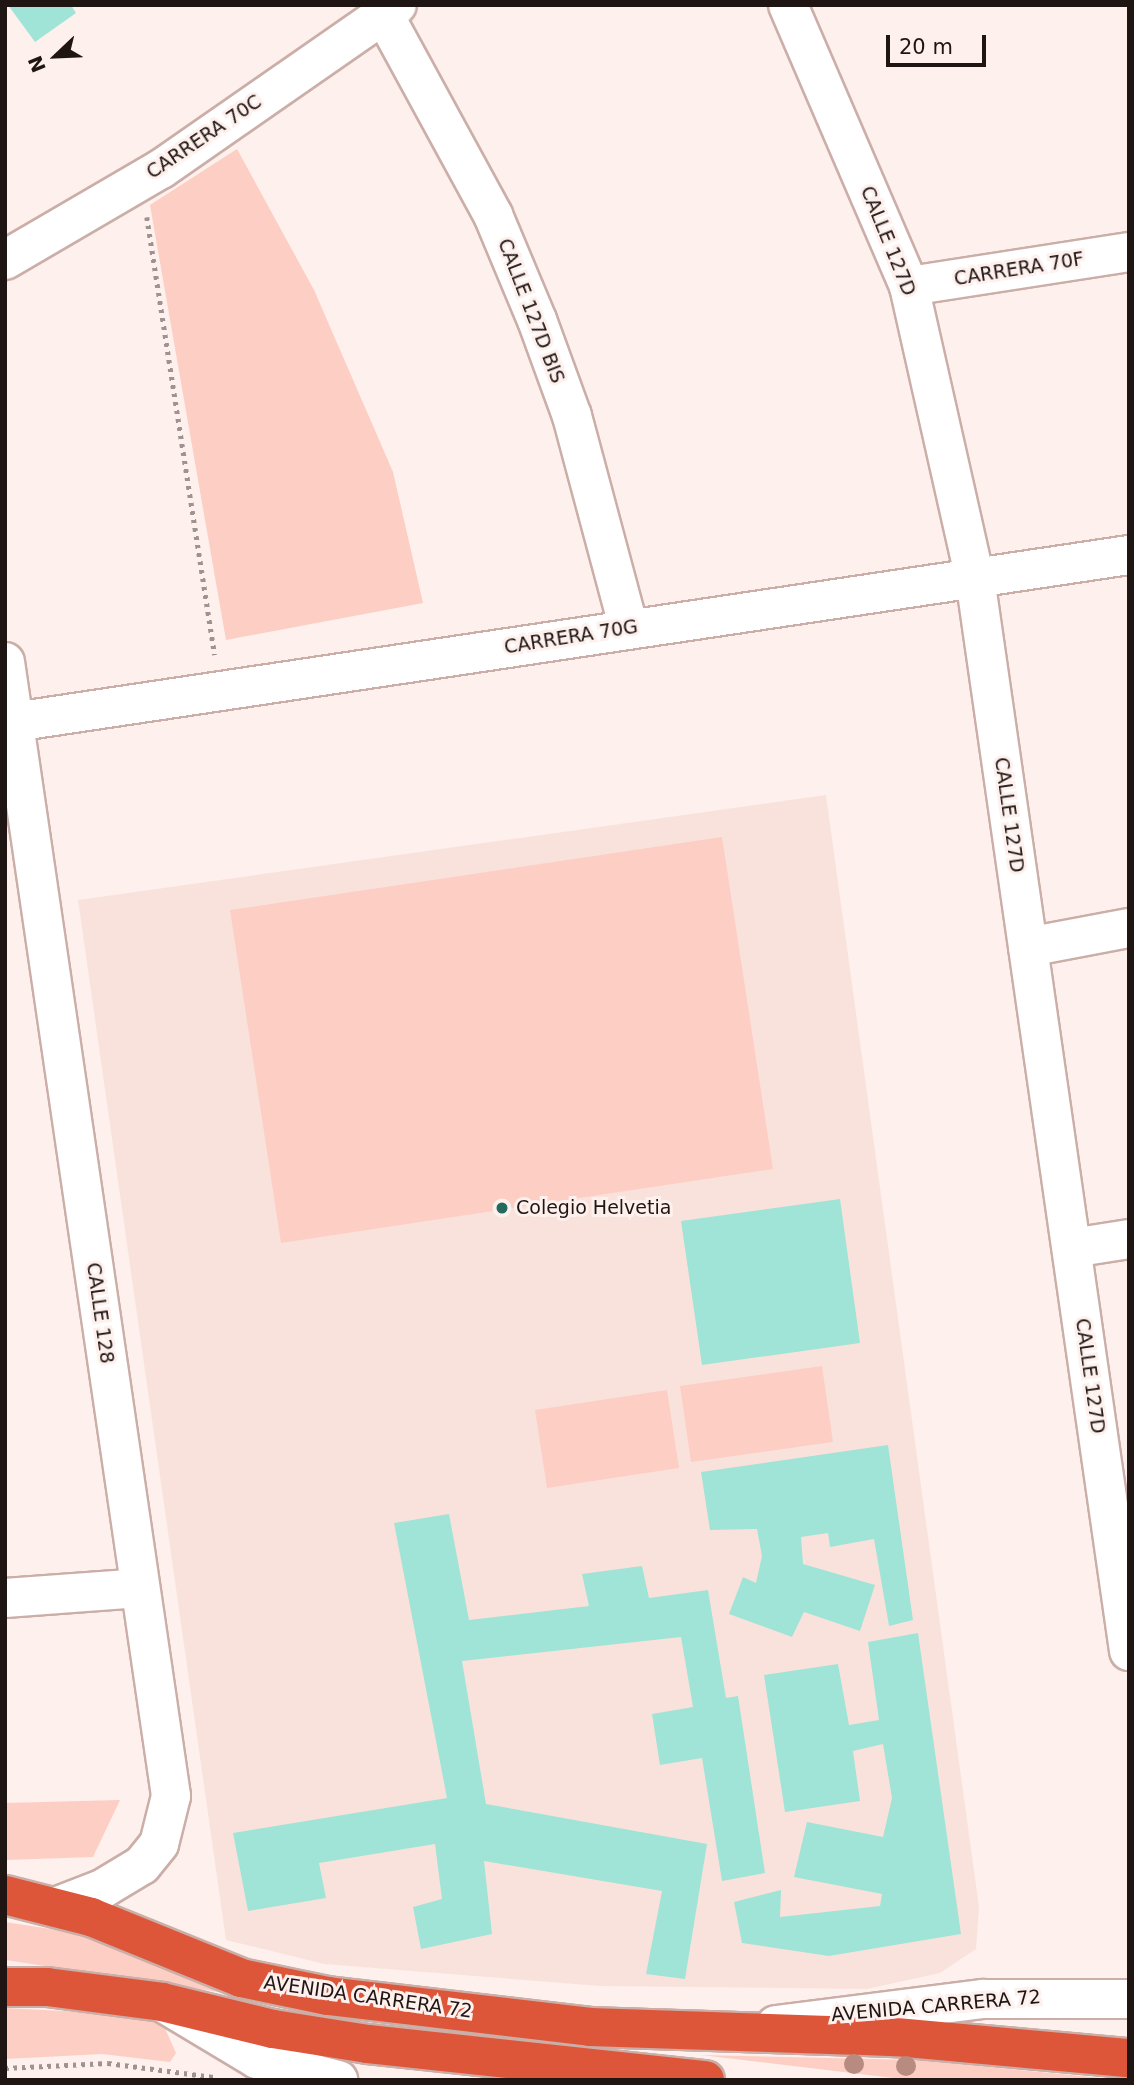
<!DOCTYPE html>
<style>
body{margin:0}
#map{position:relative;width:1134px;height:2085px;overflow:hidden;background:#fdf0ed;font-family:"DejaVu Sans",sans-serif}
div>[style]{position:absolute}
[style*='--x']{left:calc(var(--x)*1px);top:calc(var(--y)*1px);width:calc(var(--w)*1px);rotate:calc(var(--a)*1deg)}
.built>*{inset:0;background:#fae2dc}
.green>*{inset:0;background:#fdcec3}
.building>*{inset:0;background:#9fe4d6}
.path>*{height:4.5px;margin-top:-2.25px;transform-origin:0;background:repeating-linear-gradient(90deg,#9e9390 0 3.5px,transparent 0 8.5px)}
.roads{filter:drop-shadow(2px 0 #cbaea7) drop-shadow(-2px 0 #cbaea7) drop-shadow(0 2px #cbaea7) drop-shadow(0 -2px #cbaea7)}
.minor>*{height:38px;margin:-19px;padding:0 19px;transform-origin:19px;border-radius:19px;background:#fff}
.highway>*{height:38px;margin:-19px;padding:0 19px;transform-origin:19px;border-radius:19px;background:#dd563a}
.trees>*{width:20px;height:20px;margin:-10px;border-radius:50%;background:#b88b81}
.dots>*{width:19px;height:19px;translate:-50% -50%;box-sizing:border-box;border:4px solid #fdf0ed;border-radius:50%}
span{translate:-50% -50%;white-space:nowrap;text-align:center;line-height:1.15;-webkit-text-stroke:6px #fdf0ed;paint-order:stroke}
.street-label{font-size:19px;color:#1f1512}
.poi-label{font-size:19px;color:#1f1512}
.left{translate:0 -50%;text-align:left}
.frame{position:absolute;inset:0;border:7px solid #1f1512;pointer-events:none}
.north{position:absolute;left:21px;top:21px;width:70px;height:70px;-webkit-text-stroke:5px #fdf0ed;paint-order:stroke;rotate:247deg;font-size:19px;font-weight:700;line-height:28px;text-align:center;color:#1f1512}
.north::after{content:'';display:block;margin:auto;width:24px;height:32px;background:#1f1512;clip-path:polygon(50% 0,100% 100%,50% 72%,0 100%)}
.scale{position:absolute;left:886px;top:35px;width:100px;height:32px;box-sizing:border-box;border:4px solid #1f1512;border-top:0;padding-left:9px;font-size:21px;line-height:24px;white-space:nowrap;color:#1f1512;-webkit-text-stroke:5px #fdf0ed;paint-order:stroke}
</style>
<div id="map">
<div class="built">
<i style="clip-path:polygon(826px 795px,979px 1907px,976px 1949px,940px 1973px,867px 1989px,600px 1986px,324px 1964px,226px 1940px,78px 900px)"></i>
</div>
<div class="green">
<i style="clip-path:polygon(237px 149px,314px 290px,393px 472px,423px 603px,226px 640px,150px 205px)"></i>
<i style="clip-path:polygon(722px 837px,773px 1169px,281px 1243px,230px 910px)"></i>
<i style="clip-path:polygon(822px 1366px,833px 1442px,691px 1462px,680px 1386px)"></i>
<i style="clip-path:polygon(667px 1390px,679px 1468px,547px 1488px,535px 1410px)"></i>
<i style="clip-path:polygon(120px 1800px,93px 1857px,5px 1860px,5px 1803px)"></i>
<i style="clip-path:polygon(5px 1922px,83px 1934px,239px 1995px,5px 1960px)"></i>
<i style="clip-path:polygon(5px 2008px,122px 2014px,163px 2024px,176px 2053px,170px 2062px,102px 2054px,5px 2059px)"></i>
<i style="clip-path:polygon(701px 2055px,916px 2060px,1123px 2080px,910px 2080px)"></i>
</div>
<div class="building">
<i style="clip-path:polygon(8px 5px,71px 5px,76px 13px,35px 42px)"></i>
<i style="clip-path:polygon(840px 1199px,860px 1343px,702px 1365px,681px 1221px)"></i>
<i style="clip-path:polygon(888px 1445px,913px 1620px,889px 1626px,874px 1539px,830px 1547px,828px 1533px,801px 1537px,803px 1564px,875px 1585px,860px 1631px,804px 1612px,792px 1637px,729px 1614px,743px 1577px,756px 1583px,762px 1556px,757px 1529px,710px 1530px,701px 1472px)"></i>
<i style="clip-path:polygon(449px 1514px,469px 1620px,589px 1606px,582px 1574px,642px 1566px,649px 1598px,708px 1590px,726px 1698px,738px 1696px,765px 1873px,722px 1881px,702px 1758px,660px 1765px,652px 1714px,693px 1707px,681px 1637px,462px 1661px,486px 1804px,707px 1844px,685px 1979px,646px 1974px,662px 1891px,484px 1861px,492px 1934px,421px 1949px,413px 1907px,442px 1899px,435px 1844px,319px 1863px,326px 1898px,248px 1911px,233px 1833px,447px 1798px,394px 1523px)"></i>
<i style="clip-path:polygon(918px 1633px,961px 1934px,829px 1956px,742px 1943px,734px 1902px,781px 1890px,780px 1917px,880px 1906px,882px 1894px,794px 1877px,807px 1822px,883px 1837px,892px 1798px,883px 1744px,853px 1751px,860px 1801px,785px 1812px,764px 1675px,838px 1664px,849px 1725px,879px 1720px,868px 1642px)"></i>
</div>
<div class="path">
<i style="--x:147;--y:217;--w:443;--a:81.2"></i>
<i style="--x:5;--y:2068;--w:103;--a:-2.8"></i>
<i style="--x:108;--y:2063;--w:106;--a:7.6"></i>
</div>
<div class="roads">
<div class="minor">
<i style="--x:788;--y:5;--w:306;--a:66.7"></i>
<i style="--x:909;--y:286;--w:299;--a:77.3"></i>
<i style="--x:975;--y:578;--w:1084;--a:81.83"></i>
<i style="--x:384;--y:15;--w:228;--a:61.4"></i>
<i style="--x:493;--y:215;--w:114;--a:67.3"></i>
<i style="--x:537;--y:320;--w:102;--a:70"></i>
<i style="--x:572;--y:416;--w:220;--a:75"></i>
<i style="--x:5;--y:260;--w:181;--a:-30.3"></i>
<i style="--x:161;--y:169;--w:287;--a:-34.8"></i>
<i style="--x:909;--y:286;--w:223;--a:-8.8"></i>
<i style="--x:5;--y:662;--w:1146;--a:81.67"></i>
<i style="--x:171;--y:1796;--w:49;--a:104"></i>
<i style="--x:159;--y:1844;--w:27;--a:129"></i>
<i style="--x:142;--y:1865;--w:47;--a:149"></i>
<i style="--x:102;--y:1889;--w:47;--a:158.9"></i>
<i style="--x:14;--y:722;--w:1127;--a:-8.52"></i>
<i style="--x:1028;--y:947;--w:103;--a:-10.7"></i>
<i style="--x:1072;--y:1248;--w:58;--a:-9"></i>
<i style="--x:5;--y:1598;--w:135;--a:-4.2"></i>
<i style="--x:167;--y:2005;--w:105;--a:31"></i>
<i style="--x:257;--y:2059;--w:84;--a:14.5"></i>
<i style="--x:776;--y:2025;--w:209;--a:-7.2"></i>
<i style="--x:983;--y:1999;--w:146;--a:0"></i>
</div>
<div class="highway">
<i style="--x:5;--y:1895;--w:89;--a:14.3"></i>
<i style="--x:91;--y:1917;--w:162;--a:22.1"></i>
<i style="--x:241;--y:1978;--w:89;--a:11.7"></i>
<i style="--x:328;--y:1996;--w:264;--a:6.7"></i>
<i style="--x:590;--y:2027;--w:306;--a:1.9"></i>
<i style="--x:896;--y:2037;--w:234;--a:5.2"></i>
<i style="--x:5;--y:1987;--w:42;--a:0"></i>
<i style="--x:47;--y:1987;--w:116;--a:7.4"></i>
<i style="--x:162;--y:2002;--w:114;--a:13.7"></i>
<i style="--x:273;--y:2029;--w:96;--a:9"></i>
<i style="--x:368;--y:2044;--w:339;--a:6.1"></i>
</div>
</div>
<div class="trees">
<i style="left:854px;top:2064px"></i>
<i style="left:906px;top:2066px"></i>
</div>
<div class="dots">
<i style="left:502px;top:1208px;background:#23695e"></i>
</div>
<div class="street-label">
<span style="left:204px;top:137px;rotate:-34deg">CARRERA 70C</span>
<span style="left:888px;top:241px;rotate:68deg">CALLE 127D</span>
<span style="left:1019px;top:269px;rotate:-9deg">CARRERA 70F</span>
<span style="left:531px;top:311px;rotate:69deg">CALLE 127D BIS</span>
<span style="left:571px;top:637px;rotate:-9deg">CARRERA 70G</span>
<span style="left:1009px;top:815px;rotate:82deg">CALLE 127D</span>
<span style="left:100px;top:1313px;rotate:82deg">CALLE 128</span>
<span style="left:1090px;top:1376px;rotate:82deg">CALLE 127D</span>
<span style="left:368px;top:1997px;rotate:8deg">AVENIDA CARRERA 72</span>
<span style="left:936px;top:2006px;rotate:-5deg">AVENIDA CARRERA 72</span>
</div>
<div class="poi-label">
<span class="left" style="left:516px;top:1208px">Colegio Helvetia</span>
</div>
<div class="frame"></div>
<div class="north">N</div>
<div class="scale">20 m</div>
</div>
